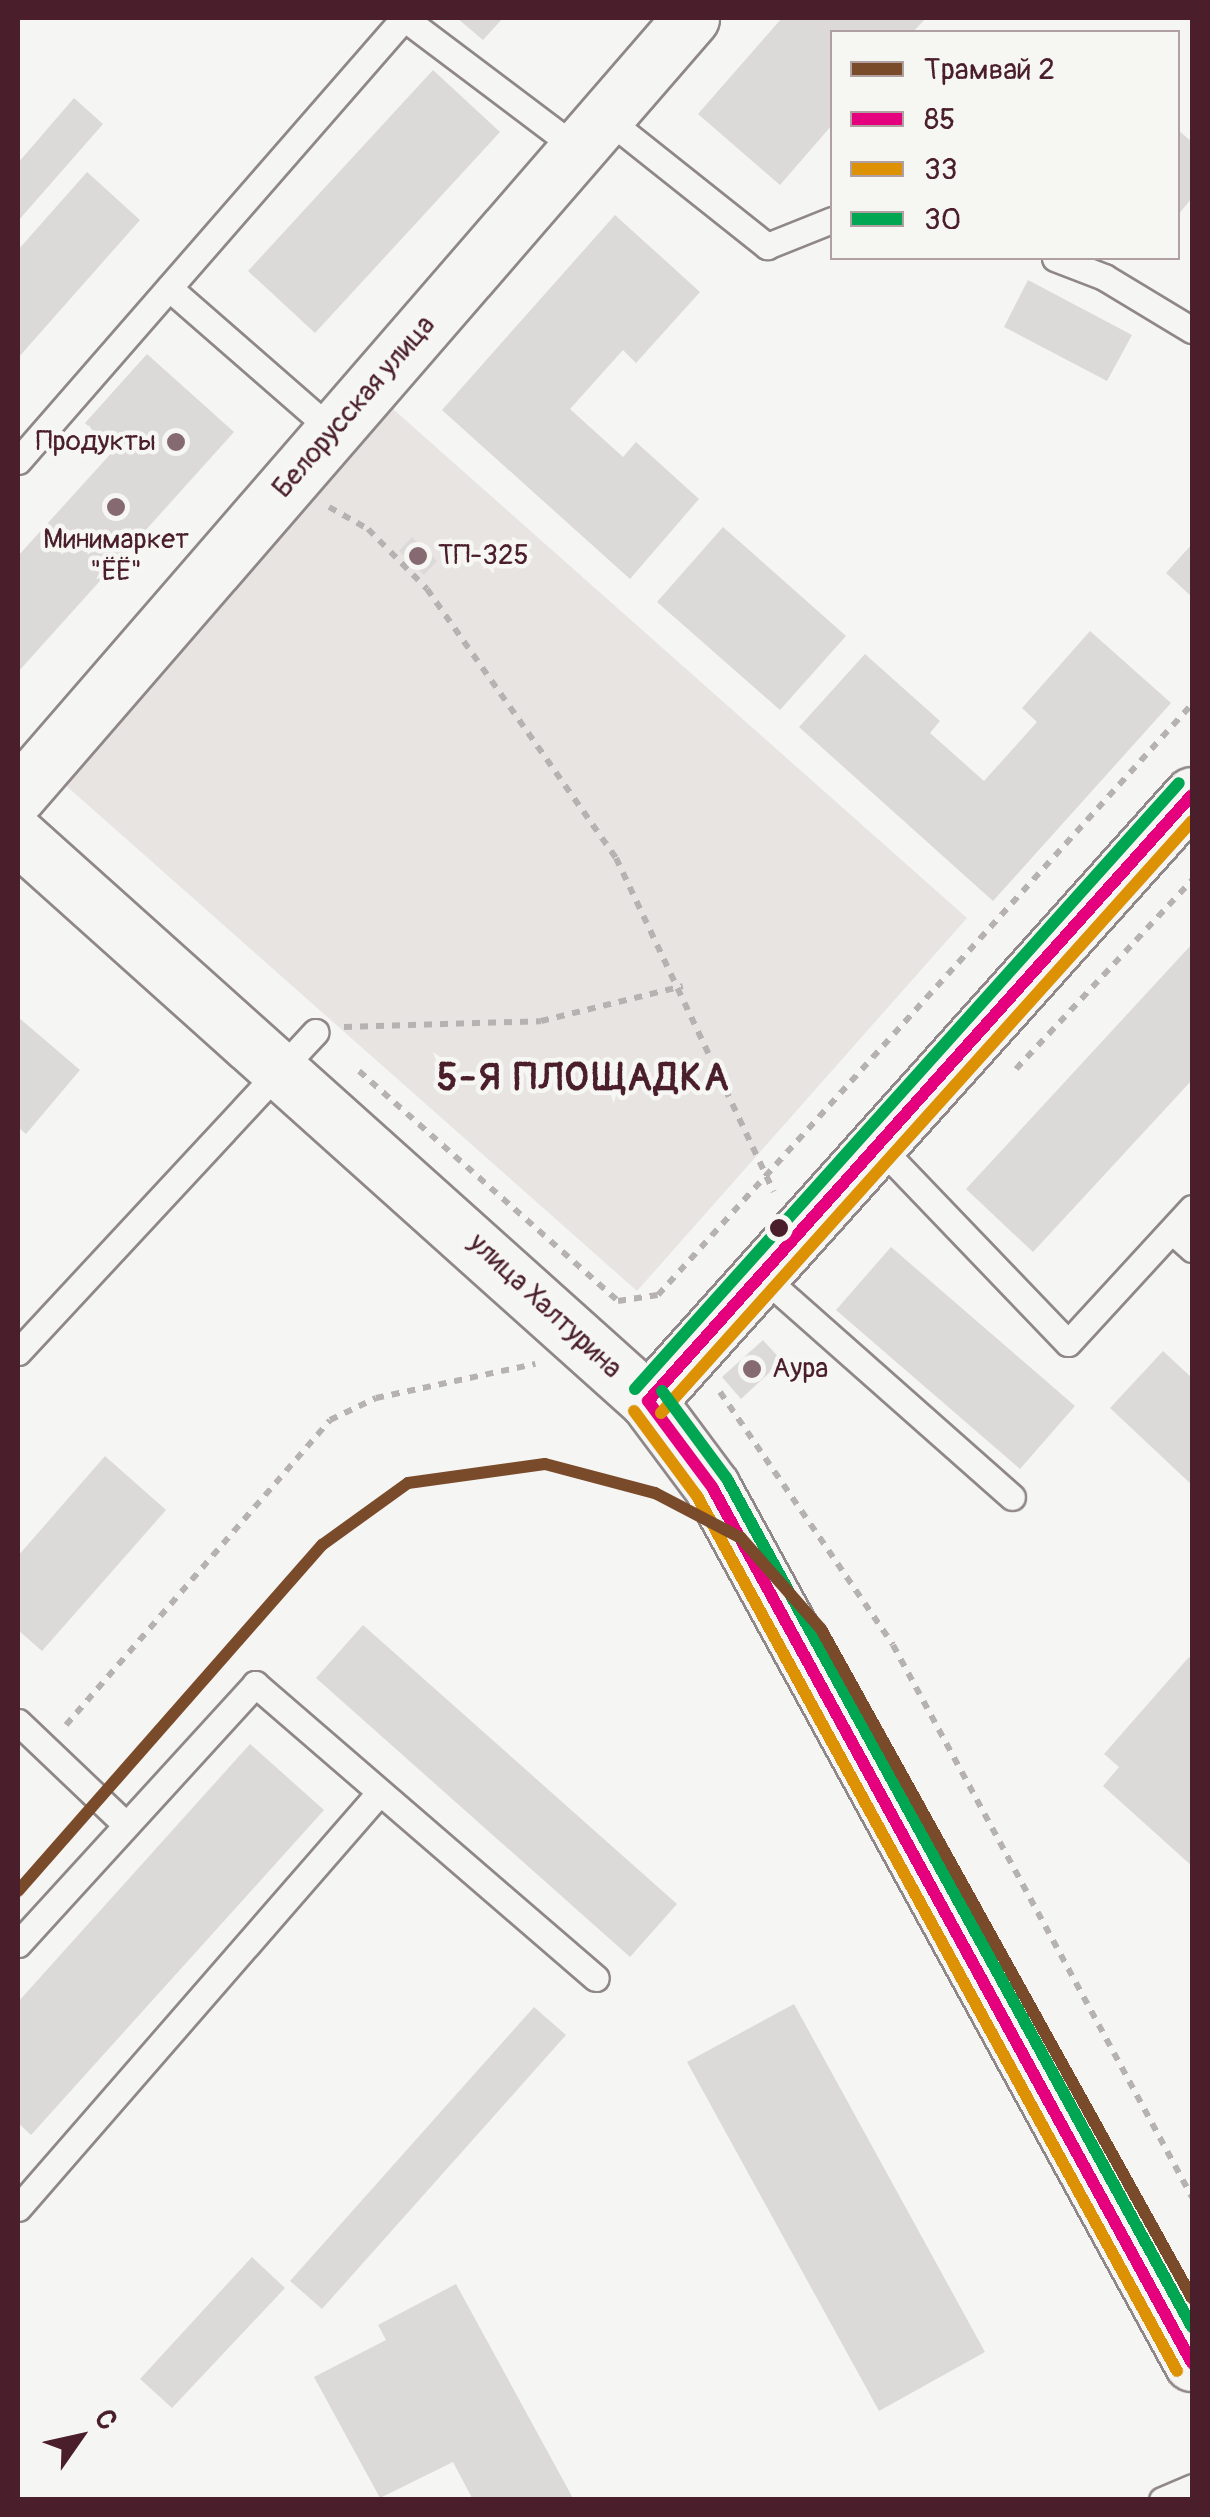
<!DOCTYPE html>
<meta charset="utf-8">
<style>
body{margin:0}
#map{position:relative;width:1210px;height:2517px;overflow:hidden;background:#f5f5f3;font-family:Pangolin,sans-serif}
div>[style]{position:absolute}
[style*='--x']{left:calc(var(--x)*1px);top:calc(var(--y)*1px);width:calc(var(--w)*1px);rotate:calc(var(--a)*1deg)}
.green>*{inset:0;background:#e8e4e2}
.building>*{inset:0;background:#dcdad9}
.path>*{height:6px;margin-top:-3px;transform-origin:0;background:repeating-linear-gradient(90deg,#b6b2b2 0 8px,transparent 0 16px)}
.roads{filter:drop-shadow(2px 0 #8f8788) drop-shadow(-2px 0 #8f8788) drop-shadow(0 2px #8f8788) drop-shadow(0 -2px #8f8788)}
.lane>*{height:25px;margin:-12.5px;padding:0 12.5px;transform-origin:12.5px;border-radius:12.5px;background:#f5f5f3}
.secondary>*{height:55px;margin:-27.5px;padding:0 27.5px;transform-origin:27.5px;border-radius:27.5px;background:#f5f5f3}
.bus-1>*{height:12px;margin:-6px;padding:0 6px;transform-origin:6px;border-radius:6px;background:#e5007d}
.bus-2>*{height:12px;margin:-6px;padding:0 6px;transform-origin:6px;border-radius:6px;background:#dd9206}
.bus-3>*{height:12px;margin:-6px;padding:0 6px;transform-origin:6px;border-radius:6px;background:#00a651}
.tram-1>*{height:12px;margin:-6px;padding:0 6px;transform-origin:6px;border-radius:6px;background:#7a4b2a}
.dots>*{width:28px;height:28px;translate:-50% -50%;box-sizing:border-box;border:5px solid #f6f6f2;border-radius:50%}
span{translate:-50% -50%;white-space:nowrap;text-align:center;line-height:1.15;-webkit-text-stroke:9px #f6f6f2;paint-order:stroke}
.street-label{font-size:28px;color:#4a1f2b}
.poi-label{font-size:28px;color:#4a1f2b}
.right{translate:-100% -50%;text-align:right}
.left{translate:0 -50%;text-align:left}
.district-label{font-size:38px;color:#4a1f2b;font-weight:700;letter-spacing:2.5px}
.frame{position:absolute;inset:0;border:20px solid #4a1f2b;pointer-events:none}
.legend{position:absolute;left:830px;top:30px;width:350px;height:230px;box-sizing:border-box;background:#f6f6f2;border:2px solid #b1a0a2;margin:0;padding:12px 18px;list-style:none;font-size:30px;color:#4a1f2b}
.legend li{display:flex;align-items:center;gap:20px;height:50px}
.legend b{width:50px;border:2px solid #b1a0a2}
.north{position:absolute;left:30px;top:2387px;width:100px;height:100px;-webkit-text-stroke:8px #f6f6f2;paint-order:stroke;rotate:56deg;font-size:28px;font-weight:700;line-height:40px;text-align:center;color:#4a1f2b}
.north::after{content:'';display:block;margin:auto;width:35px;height:45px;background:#4a1f2b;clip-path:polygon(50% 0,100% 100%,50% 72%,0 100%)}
</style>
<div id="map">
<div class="green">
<i style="clip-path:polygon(393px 409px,967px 918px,637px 1291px,63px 783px)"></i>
</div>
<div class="building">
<i style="clip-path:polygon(457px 18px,503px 18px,483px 40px)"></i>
<i style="clip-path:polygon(782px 18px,926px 18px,913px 32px,832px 32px,832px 125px,780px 185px,698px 114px)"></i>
<i style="clip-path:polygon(433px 70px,500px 132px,315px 333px,248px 271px)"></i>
<i style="clip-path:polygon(74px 98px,103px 124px,18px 221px,18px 163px)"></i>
<i style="clip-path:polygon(1178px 130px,1192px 142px,1192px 198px,1178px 215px)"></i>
<i style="clip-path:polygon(87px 172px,140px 220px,18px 358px,18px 250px)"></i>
<i style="clip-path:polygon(615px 215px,700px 292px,636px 363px,623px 350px,570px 409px,623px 457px,636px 442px,699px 499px,630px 579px,442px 410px)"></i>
<i style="clip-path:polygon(1028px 280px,1132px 335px,1107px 381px,1004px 327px)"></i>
<i style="clip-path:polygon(147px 354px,234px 432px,18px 672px,18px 556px,114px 450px,85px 423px)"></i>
<i style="clip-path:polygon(723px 527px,846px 636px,780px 710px,657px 602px)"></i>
<i style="clip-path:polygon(412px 537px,437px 561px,424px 575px,399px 551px)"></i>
<i style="clip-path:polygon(1192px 544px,1192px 597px,1166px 573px)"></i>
<i style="clip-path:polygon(1090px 631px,1171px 703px,993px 901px,799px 727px,865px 654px,940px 721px,930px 733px,984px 781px,1037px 722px,1022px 708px)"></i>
<i style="clip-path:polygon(1192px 944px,1192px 1080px,1033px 1252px,966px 1189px)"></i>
<i style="clip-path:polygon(18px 1017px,80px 1070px,26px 1134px,18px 1127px)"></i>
<i style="clip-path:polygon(891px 1247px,1075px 1406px,1020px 1469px,836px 1310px)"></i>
<i style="clip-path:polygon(763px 1340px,782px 1361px,741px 1399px,722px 1377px)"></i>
<i style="clip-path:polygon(1163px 1351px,1192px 1378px,1192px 1485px,1110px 1408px)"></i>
<i style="clip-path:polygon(105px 1456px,166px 1510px,42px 1651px,18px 1630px,18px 1556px)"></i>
<i style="clip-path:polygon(363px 1625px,677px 1904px,630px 1957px,316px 1678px)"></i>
<i style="clip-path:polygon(1189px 1657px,1192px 1660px,1192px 1866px,1103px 1786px,1119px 1767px,1104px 1754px)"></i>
<i style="clip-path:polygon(250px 1744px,324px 1810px,31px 2135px,18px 2123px,18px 2002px)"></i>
<i style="clip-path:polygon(794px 2004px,985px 2352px,879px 2411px,687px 2062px)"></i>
<i style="clip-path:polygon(534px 2007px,566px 2035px,322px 2309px,290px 2281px)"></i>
<i style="clip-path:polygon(252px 2257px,285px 2288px,172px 2408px,140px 2379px)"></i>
<i style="clip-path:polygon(456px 2284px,574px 2500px,473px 2500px,453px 2462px,380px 2498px,314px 2377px,386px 2340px,378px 2325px)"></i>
</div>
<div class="path">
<i style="--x:329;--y:507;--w:45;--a:29.4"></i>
<i style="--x:368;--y:529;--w:84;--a:45.5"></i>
<i style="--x:427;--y:589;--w:329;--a:54.9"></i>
<i style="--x:616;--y:858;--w:369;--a:64.7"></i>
<i style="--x:344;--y:1027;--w:197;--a:-1.7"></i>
<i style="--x:541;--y:1021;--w:146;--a:-13.8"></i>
<i style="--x:1016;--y:1069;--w:258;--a:-47"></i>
<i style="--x:359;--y:1071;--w:346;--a:41.6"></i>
<i style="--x:618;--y:1301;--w:40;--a:-8.5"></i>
<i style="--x:658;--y:1295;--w:797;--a:-47.9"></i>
<i style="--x:720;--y:1392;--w:306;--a:55.6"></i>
<i style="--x:893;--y:1645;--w:628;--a:61.56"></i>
<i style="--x:66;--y:1725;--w:403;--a:-49.1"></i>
<i style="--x:330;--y:1420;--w:51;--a:-25.6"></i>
<i style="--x:376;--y:1398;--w:163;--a:-12.1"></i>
</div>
<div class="roads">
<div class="lane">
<i style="--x:606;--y:118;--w:206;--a:38.5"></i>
<i style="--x:767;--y:246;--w:70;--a:-21.8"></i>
<i style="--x:1055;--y:258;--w:53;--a:21.2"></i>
<i style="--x:1104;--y:277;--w:103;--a:31.1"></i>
<i style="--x:169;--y:288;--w:218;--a:41.1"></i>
<i style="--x:18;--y:461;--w:588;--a:-48.93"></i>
<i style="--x:404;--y:18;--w:218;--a:37"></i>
<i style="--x:878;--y:1145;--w:274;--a:46.2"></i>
<i style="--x:1068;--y:1343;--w:183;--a:-47.4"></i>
<i style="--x:1172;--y:1231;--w:27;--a:42"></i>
<i style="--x:761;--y:1275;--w:335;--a:41.5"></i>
<i style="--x:18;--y:1352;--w:437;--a:-47.1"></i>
<i style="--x:18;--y:1722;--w:145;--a:43.6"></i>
<i style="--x:18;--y:1944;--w:352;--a:-47.6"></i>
<i style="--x:255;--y:1684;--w:450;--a:40.8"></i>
<i style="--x:18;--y:2208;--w:551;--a:-48.97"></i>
<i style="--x:1162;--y:2500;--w:33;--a:-23"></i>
</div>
<div class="secondary">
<i style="--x:18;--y:795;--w:1028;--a:-49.1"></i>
<i style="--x:18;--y:836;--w:846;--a:41.89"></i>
<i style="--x:648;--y:1401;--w:107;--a:53.3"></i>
<i style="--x:712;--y:1487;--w:999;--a:61.28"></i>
<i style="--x:648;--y:1401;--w:814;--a:-48.09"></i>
</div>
</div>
<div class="bus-1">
<i style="--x:648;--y:1401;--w:107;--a:53.3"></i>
<i style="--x:712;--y:1487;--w:999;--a:61.28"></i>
<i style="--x:648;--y:1401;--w:814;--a:-48.09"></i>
</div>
<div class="bus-2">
<i style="--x:634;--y:1411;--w:106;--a:53.5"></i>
<i style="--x:697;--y:1496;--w:998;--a:61.25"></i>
<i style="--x:661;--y:1413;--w:795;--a:-48.11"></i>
</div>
<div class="bus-3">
<i style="--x:635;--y:1389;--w:814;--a:-48.09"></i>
<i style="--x:662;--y:1391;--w:109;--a:53.5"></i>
<i style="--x:727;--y:1479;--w:967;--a:61.26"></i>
</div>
<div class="tram-1">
<i style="--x:18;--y:1891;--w:461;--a:-48.7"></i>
<i style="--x:322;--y:1545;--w:106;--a:-35.8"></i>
<i style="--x:408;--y:1483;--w:138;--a:-7.9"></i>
<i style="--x:545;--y:1464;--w:114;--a:14.8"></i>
<i style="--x:655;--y:1493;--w:97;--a:27.6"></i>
<i style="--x:741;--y:1538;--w:121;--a:48.7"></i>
<i style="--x:821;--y:1629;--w:765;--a:60.99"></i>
</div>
<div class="dots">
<i style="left:176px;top:442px;background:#866a71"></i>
<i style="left:116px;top:507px;background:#866a71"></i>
<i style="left:418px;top:556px;background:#866a71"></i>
<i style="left:779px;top:1228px;background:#4a1f2b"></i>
<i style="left:752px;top:1369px;background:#866a71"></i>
</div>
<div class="street-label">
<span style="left:354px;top:407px;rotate:-49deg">Белорусская улица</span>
<span style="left:545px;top:1306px;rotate:43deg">улица Халтурина</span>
</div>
<div class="poi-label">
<span class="right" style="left:156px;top:442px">Продукты</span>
<span style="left:116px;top:556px">Минимаркет<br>"ЁЁ"</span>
<span class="left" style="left:438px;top:556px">ТП-325</span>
<span class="left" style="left:772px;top:1369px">Аура</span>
</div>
<div class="district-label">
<span style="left:584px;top:1079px">5-Я ПЛОЩАДКА</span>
</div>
<div class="frame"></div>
<ul class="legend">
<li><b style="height:12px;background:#7a4b2a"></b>Трамвай 2</li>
<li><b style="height:12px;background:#e5007d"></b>85</li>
<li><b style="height:12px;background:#dd9206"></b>33</li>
<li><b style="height:12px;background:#00a651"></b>30</li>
</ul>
<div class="north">С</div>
</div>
